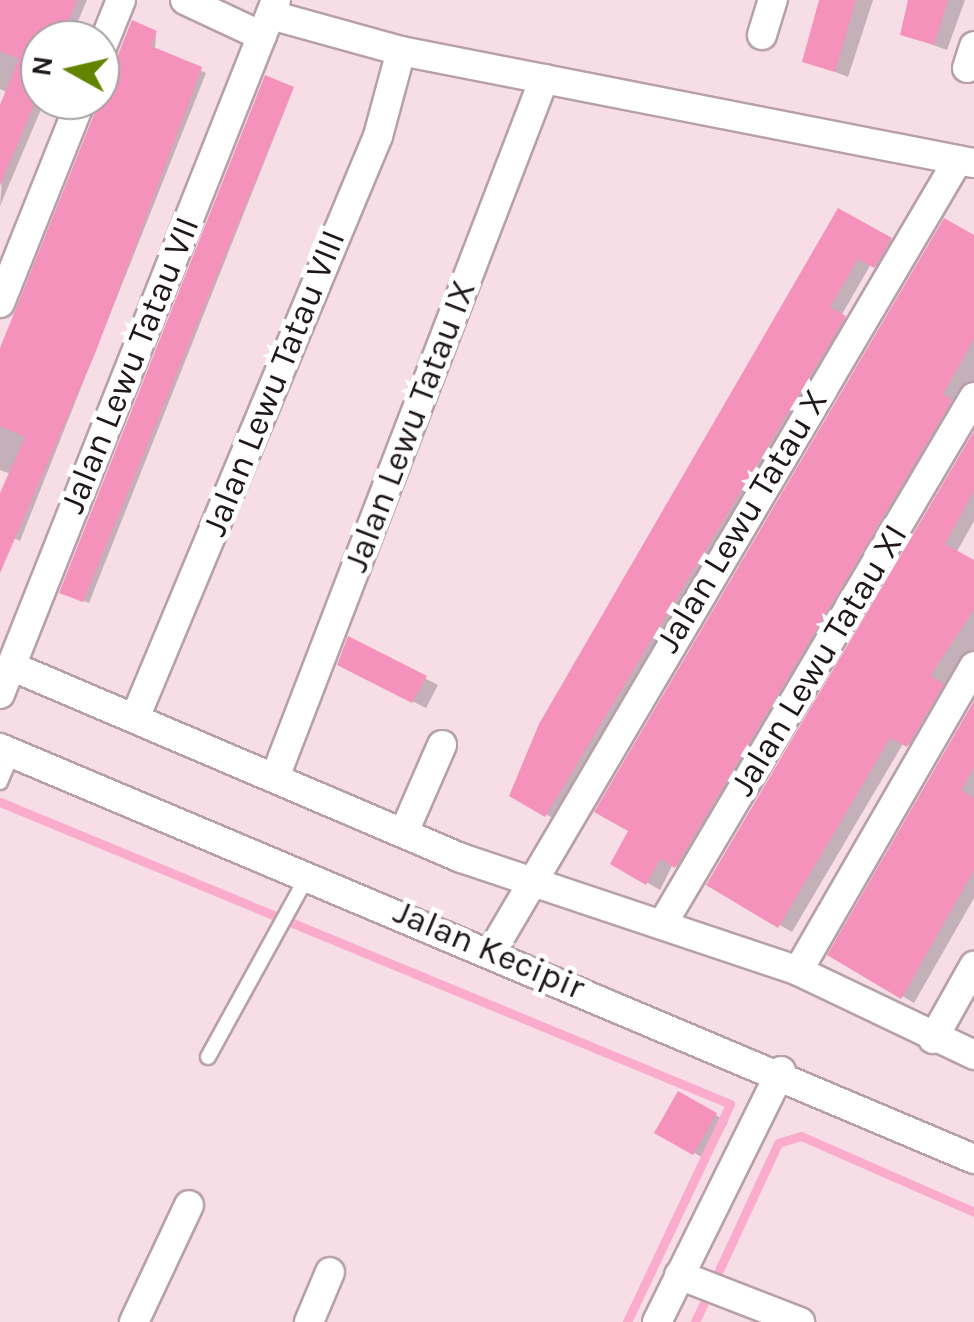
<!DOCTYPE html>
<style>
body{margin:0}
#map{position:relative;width:974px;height:1322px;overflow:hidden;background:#f6dde6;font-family:Karla,sans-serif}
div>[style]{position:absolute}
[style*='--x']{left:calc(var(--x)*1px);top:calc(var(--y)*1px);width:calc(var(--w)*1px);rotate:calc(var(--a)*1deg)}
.shadow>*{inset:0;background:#0003}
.stream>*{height:9px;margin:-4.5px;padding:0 4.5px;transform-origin:4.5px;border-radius:4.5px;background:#fbabcc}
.building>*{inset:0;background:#f492bc}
.roads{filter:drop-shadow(2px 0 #b7a0a9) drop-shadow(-2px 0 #b7a0a9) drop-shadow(0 2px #b7a0a9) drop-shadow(0 -2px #b7a0a9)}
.service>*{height:14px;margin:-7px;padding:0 7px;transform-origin:7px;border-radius:7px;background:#fff}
.minor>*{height:28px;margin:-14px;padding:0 14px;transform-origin:14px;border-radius:14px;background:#fff}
span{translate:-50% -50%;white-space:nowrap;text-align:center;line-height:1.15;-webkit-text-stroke:10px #fff;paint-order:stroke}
.street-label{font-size:35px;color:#20171a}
.north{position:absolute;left:20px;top:20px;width:100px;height:100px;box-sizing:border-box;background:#fff;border:2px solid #a6a2a3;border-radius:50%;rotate:278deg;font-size:28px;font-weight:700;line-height:40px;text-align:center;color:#20171a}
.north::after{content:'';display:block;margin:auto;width:35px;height:45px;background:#628400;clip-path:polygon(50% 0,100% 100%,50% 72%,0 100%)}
</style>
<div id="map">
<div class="shadow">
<i style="clip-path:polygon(0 0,87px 0,70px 40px,40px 40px,45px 100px,0 206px,8px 93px,0 89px)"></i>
<i style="clip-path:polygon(825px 0,873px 0,848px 77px,805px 60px)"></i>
<i style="clip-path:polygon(915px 0,965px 0,947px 50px,903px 34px)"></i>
<i style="clip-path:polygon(156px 33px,155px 50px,206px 73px,20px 541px,0 532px,11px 474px,0 470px,0 360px)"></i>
<i style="clip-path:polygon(292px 92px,89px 603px,68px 594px)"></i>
<i style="clip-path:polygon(839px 211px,903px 247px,887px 273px,871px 264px,841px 316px,857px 325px,558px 821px,512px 795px)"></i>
<i style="clip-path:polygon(974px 238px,974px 394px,689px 873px,673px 864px,660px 890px,614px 863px)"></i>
<i style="clip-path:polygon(974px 436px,974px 521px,956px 553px,974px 563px,974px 662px,920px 752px,904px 742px,792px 932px,709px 884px)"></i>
<i style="clip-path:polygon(349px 640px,438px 685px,426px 708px,352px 671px)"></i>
<i style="clip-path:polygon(974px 706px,974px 898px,914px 1003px,831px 954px)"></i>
<i style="clip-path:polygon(679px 1094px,728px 1122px,707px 1160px,657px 1132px)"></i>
</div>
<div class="stream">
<i style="--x:0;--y:802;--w:790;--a:22.47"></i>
<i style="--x:730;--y:1104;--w:241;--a:115.3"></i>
<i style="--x:695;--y:1322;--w:197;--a:-65.1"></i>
<i style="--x:778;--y:1143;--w:24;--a:-17"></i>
<i style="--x:801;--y:1136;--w:189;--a:23.7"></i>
</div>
<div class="building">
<i style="clip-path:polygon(0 0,77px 0,61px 40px,40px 40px,40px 90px,0 186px,0 105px,19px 59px,0 51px)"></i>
<i style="clip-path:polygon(819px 0,856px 0,835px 72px,802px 62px)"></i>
<i style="clip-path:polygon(908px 0,948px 0,934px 45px,900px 35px)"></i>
<i style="clip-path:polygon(132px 20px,157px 31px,151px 46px,202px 67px,96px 351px,0 573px,0 493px,25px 437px,0 426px,0 348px)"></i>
<i style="clip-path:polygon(265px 75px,294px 87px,83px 602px,59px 593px)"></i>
<i style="clip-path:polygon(838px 208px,892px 238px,874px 268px,858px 259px,830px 307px,846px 316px,545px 817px,509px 796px,539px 724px)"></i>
<i style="clip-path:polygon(944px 218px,974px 235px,974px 339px,943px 394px,952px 400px,675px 868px,660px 859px,646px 885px,610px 864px,628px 831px,594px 812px)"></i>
<i style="clip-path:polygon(974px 431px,974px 491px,945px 544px,974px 560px,974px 609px,930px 676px,944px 684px,907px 747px,890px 738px,778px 928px,706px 885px)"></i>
<i style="clip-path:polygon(348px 636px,427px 676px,412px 703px,337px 665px)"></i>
<i style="clip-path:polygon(974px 701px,974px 767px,961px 790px,974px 798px,974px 870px,901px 999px,827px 955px)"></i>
<i style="clip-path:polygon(678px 1091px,717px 1113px,693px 1155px,654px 1133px)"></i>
</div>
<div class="roads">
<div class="service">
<i style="--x:0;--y:782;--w:30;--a:-67"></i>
<i style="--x:208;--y:1057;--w:208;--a:-61.2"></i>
</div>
<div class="minor">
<i style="--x:185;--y:0;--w:85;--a:25.1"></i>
<i style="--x:271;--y:15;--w:135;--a:15.5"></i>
<i style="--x:401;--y:51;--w:583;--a:11.08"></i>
<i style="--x:762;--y:35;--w:37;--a:-73"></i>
<i style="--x:100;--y:52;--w:56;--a:-68"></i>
<i style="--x:967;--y:68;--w:23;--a:-72"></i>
<i style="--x:0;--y:303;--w:219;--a:-68.2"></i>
<i style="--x:11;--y:666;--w:489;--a:23.1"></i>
<i style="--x:461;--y:858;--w:355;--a:18.5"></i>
<i style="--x:798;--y:971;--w:195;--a:25.5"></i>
<i style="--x:0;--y:694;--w:747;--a:-68.31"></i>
<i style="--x:137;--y:713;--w:625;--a:-67.33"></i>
<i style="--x:378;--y:136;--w:88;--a:-74.9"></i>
<i style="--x:0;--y:748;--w:1057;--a:22.88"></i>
<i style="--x:277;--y:772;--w:743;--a:-68.93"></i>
<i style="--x:404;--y:832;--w:95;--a:-66.4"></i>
<i style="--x:663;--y:923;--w:611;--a:-59.41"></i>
<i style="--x:492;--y:951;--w:918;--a:-59.5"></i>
<i style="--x:798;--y:971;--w:352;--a:-60"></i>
<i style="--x:933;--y:1039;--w:84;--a:-60.7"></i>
<i style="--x:679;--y:1275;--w:130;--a:21.2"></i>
<i style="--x:134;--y:1322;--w:129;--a:-64.8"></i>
<i style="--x:309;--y:1322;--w:54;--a:-67.2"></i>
<i style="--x:657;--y:1322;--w:280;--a:-63.7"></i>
</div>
</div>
<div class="street-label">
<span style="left:130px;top:365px;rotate:-68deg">Jalan Lewu Tatau VII</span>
<span style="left:274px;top:383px;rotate:-68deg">Jalan Lewu Tatau VIII</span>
<span style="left:410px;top:426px;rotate:-69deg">Jalan Lewu Tatau IX</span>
<span style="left:742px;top:521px;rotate:-59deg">Jalan Lewu Tatau X</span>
<span style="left:819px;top:660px;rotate:-59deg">Jalan Lewu Tatau XI</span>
<span style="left:489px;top:950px;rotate:23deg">Jalan Kecipir</span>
</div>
<div class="north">N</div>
</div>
